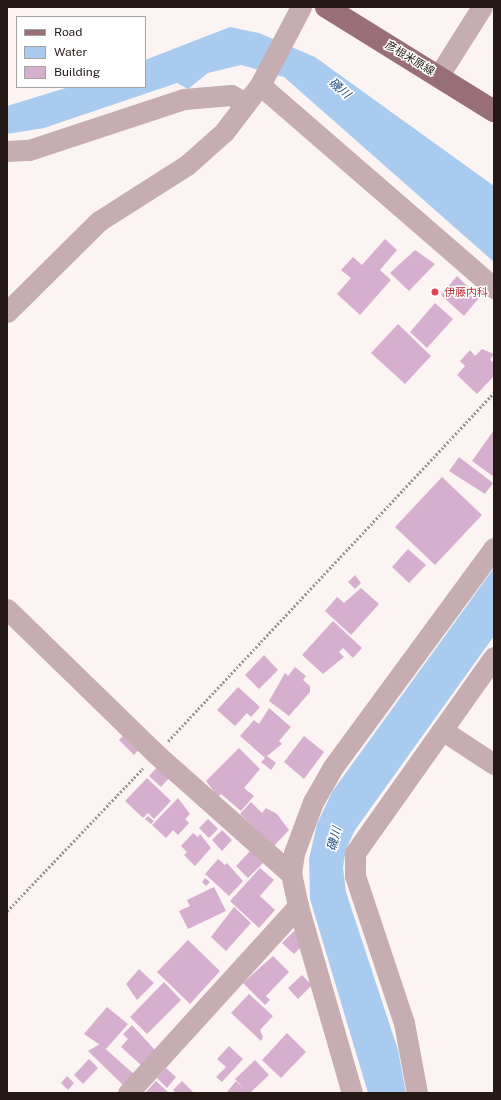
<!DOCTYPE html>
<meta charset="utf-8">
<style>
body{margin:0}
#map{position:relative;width:501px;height:1100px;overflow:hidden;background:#fbf4f2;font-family:"Public Sans","Noto Sans JP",sans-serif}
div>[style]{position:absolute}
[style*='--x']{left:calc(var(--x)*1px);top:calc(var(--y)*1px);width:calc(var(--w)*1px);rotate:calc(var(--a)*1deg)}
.water>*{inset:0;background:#aacbf0}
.building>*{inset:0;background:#d6afcf}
.path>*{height:2.5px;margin-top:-1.25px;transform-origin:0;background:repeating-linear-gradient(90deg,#9f9693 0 2px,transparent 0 4px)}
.minor>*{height:21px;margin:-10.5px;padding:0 10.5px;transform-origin:10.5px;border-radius:10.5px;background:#c5adb1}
.major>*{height:22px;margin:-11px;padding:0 11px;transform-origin:11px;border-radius:11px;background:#996f77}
.dots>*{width:11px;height:11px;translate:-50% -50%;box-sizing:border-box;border:2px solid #fff;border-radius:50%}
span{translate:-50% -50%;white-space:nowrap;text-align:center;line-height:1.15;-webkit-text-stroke:3px #fff;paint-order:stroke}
.street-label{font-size:11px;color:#241914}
.health-label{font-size:11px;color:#be3a42}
.left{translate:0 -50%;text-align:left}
.water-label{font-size:12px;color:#265282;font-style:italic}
.frame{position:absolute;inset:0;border:8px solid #241914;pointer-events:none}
.legend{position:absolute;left:16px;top:16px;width:130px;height:72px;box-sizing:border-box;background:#fff;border:1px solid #a7a3a1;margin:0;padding:5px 7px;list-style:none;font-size:12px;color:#241914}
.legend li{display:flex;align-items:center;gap:8px;height:20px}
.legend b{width:20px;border:1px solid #a7a3a1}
</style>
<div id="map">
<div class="water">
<i style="clip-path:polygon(230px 27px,259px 33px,315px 57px,494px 186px,494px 262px,284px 77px,241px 65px,208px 73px,188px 89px,177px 83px,44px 128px,7px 134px,7px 106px,69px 87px,145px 87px,145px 60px)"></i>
<i style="clip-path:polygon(494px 568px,494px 636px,355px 830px,346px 849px,343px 867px,346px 892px,398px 1050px,406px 1093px,368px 1093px,310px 899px,309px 859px,317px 824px,332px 792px)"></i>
</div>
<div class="building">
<i style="clip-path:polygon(385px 239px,397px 250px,380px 270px,391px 280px,360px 315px,337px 294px,351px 278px,341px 270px,353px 257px,362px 265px)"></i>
<i style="clip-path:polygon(415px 250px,435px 264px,409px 291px,390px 273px)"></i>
<i style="clip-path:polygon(457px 276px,479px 298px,464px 316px,441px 295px)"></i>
<i style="clip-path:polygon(435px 303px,453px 319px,427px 348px,410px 332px)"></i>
<i style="clip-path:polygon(398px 324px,431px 356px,405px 384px,371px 353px)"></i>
<i style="clip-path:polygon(482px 349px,494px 354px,490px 360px,494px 363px,494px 376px,477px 394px,457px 375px,465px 366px,460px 361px,470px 350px,475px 356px)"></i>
<i style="clip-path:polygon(494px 430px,494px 477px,472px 461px)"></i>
<i style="clip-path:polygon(459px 457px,493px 483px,485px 494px,449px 471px)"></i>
<i style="clip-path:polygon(442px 477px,482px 515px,435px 565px,395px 527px)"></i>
<i style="clip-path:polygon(408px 549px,426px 565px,409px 583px,392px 567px)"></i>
<i style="clip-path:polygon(355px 575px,361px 583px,355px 589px,348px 582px)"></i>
<i style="clip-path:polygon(361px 588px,379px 604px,351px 635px,325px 611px,337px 597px,344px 603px)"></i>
<i style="clip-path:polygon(333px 621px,362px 648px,353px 658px,343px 648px,339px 652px,344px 657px,323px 674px,302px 655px)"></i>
<i style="clip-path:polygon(264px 655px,278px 670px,259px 689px,245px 675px)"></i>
<i style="clip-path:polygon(295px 667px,306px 676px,303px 680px,310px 686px,310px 692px,289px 716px,269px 701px,285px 673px,288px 676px)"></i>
<i style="clip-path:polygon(238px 687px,260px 707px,251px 717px,247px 713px,235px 726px,217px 710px)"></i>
<i style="clip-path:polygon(269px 708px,291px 727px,279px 741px,282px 744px,267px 756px,276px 763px,271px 770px,261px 762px,265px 758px,240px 736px,254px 720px,259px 724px)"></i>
<i style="clip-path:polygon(128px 731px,143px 745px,134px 755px,119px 740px)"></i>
<i style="clip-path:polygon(304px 736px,324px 752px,304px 779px,284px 762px)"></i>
<i style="clip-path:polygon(239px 748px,260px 769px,244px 788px,254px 796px,241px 811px,221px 794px,218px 797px,206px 781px)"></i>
<i style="clip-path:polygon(158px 766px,170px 777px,161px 787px,149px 776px)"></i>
<i style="clip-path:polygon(147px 778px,171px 801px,154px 819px,148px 813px,143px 818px,125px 801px)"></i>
<i style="clip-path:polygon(178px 798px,190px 814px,185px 819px,189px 823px,178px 835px,173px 830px,166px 838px,152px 825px)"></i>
<i style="clip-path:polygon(251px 802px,262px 813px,266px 808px,277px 814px,289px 830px,274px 846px,240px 814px)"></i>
<i style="clip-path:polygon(148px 816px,154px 821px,151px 824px,145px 819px)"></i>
<i style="clip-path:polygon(208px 819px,218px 829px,209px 838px,199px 828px)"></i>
<i style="clip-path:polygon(222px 830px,232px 840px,222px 851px,212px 840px)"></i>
<i style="clip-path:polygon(193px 833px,198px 837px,200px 834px,211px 848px,195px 866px,184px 855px,187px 852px,181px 846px)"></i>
<i style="clip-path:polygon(251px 850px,263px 863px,248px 878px,236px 866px)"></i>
<i style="clip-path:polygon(218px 859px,225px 865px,227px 863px,243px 881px,229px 896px,205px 874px)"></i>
<i style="clip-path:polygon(260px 868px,274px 880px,260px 896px,275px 910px,259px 928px,230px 901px)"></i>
<i style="clip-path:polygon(205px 878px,210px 882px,206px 886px,202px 882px)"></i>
<i style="clip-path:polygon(214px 887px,226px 911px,188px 929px,179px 911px,190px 906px,187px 900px)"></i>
<i style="clip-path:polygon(234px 907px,251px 923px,226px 951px,211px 937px)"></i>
<i style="clip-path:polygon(294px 931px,306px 942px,294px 954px,282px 943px)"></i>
<i style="clip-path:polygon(188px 940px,220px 971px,190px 1004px,157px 972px)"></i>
<i style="clip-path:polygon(273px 956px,289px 972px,266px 996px,270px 1000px,265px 1005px,243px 983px)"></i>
<i style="clip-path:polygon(139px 969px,154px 983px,137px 1000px,126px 984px)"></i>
<i style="clip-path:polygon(302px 975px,312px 985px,298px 999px,288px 988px)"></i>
<i style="clip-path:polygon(164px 982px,181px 1000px,147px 1034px,130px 1017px)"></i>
<i style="clip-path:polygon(249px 994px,273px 1016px,260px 1030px,263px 1037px,261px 1041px,231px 1013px)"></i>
<i style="clip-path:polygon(107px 1007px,128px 1024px,106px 1049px,84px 1034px)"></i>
<i style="clip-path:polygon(132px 1025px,155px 1050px,141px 1065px,121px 1047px,128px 1039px,123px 1034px)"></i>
<i style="clip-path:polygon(287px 1033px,306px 1052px,281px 1078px,262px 1060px)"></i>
<i style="clip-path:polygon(100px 1044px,135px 1075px,124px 1086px,88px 1051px)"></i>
<i style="clip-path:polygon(229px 1046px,243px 1059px,222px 1082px,216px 1077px,226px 1067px,217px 1059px)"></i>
<i style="clip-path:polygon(89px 1059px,98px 1068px,83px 1084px,74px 1075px)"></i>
<i style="clip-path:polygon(255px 1060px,269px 1075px,250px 1093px,226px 1093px,236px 1081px,245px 1090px,235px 1079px)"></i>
<i style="clip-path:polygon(166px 1068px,176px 1077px,167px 1088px,157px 1078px)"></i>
<i style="clip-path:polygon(67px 1076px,74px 1083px,68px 1090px,61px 1083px)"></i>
<i style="clip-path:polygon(156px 1081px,169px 1093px,145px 1093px)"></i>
<i style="clip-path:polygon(182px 1081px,194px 1093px,176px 1093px,173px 1090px)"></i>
</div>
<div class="path">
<i style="--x:168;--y:741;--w:477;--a:-46.9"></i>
<i style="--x:7;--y:911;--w:197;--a:-46.4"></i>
</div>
<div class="minor">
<i style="--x:439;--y:75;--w:80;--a:-57.7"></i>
<i style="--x:260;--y:85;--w:310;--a:40.9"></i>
<i style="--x:7;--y:151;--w:22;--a:-3"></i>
<i style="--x:29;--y:150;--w:163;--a:-18.2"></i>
<i style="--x:184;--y:99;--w:47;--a:-4.9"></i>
<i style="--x:231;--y:95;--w:17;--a:28"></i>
<i style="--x:7;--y:312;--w:129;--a:-44.7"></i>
<i style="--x:99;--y:221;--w:104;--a:-32.5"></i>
<i style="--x:187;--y:165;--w:50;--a:-41.7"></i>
<i style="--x:224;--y:132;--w:59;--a:-52.5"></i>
<i style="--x:260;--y:85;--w:88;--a:-62.3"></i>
<i style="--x:7;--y:609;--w:208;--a:44.2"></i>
<i style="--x:156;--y:754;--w:181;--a:41.6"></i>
<i style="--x:442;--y:730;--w:62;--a:33.2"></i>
<i style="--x:128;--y:1093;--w:253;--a:-47.7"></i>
<i style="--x:352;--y:1093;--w:195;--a:-106.1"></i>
<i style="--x:298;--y:906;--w:33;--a:-102"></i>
<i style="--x:291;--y:874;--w:21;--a:-82"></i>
<i style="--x:294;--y:853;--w:54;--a:-69.6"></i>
<i style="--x:313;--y:802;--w:40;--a:-60.3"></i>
<i style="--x:333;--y:767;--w:272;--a:-53.7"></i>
<i style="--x:417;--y:1093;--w:71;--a:-100.5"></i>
<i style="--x:404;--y:1023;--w:155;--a:-108.4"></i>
<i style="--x:355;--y:876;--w:23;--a:-90"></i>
<i style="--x:355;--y:853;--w:240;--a:-54.7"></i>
</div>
<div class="major">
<i style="--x:326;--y:7;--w:198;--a:31.8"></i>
</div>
<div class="dots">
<i style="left:435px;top:292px;background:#e0444e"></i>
</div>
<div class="street-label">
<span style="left:410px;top:58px;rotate:31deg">彦根米原線</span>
</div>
<div class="health-label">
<span class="left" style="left:444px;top:292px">伊藤内科</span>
</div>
<div class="water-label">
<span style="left:339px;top:89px;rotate:41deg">磯川</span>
<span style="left:335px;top:839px;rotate:-75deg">磯川</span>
</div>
<div class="frame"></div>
<ul class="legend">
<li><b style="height:5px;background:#996f77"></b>Road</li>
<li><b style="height:11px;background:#aacbf0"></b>Water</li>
<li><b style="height:11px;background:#d6afcf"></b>Building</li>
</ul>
</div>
